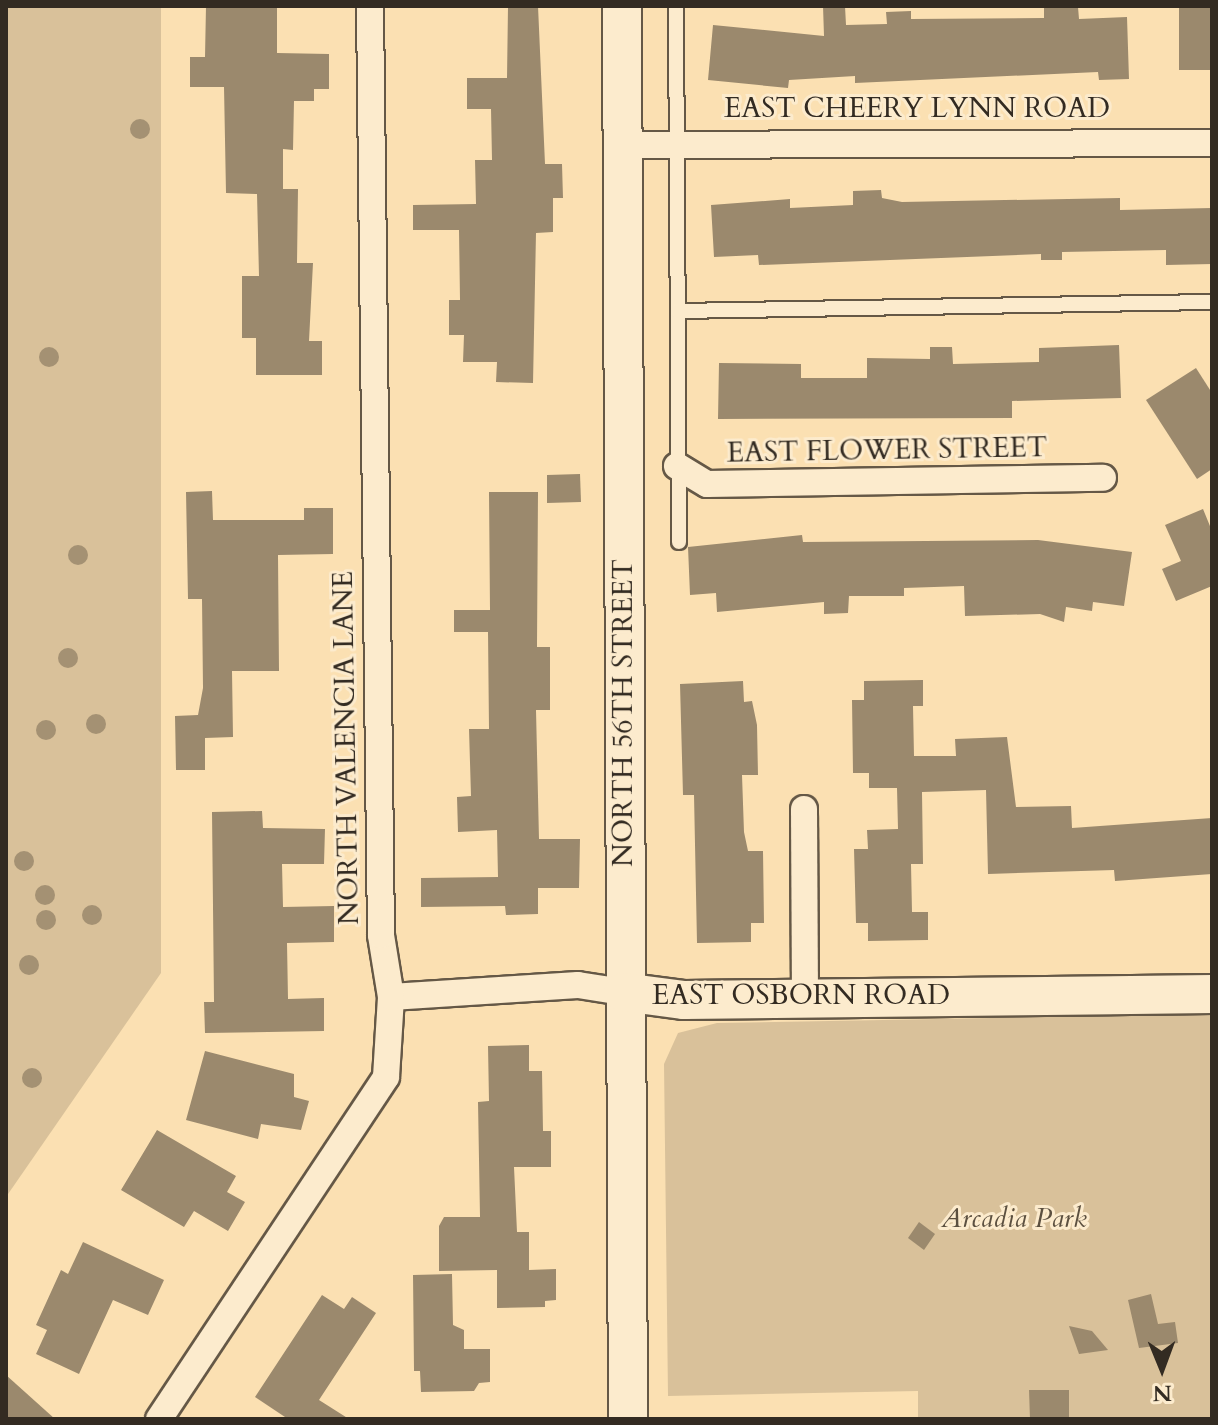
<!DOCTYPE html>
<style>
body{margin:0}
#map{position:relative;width:1218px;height:1425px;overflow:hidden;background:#fbe0b2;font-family:Cardo,serif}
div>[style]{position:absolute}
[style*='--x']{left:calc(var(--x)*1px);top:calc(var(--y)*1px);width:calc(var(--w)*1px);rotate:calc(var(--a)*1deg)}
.green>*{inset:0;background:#d9c19a}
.building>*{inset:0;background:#9b896d}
.roads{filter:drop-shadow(2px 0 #655846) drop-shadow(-2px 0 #655846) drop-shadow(0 2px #655846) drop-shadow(0 -2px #655846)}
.lane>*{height:14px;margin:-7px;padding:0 7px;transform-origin:7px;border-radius:7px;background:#fcebcd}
.street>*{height:26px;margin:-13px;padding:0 13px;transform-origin:13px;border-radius:13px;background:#fcebcd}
.secondary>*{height:38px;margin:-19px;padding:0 19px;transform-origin:19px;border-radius:19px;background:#fcebcd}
.trees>*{width:20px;height:20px;margin:-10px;border-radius:50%;background:#a49173}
span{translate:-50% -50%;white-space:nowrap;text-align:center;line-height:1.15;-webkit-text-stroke:6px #fcebcd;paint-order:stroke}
.street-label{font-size:28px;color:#332b22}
.park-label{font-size:28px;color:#5c5040;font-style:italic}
.frame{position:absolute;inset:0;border:8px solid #332b22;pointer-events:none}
.north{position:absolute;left:1122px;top:1329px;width:80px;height:80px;-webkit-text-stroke:6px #fcebcd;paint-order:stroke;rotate:179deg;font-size:22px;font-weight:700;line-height:32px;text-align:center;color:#332b22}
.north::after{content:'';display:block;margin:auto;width:28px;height:36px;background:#332b22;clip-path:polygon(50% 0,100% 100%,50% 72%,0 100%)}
</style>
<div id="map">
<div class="green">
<i style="clip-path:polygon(6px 6px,161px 6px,161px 973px,6px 1197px)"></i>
<i style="clip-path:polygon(1212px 1014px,1212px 1419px,918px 1419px,918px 1391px,668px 1396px,664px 1064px,678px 1033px,717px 1023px)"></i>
</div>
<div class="building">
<i style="clip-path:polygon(206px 6px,277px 6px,277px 53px,329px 54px,329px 89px,314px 89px,314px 101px,294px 101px,293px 150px,283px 149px,283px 189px,298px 189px,297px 263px,313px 263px,309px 341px,322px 341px,322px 375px,256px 375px,256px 338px,242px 338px,242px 276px,259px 276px,257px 194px,226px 193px,224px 87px,190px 87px,190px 57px,205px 57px)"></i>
<i style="clip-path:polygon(508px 6px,538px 6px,545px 164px,562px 164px,563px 198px,553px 198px,553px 232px,536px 233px,533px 383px,496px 382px,497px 362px,463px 362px,464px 335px,449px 335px,449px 300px,460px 300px,459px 230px,413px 230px,413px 205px,476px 204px,475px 160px,492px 160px,491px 109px,467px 109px,467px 78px,507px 78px)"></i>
<i style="clip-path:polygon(823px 6px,845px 6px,846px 25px,887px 24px,886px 12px,911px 11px,911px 19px,1044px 18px,1044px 8px,1078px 7px,1079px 19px,1127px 17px,1129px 79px,1099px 80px,1098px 72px,855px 83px,855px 76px,789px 80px,788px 88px,708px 80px,713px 25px,824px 36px)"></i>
<i style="clip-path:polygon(1179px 6px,1212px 6px,1212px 70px,1179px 70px)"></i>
<i style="clip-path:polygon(881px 190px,882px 198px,902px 202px,1120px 198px,1120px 210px,1212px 208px,1212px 264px,1166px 265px,1166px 250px,1062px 252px,1062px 260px,1041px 260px,1041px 254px,759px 265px,758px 255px,714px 257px,711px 205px,790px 199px,790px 208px,853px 205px,853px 191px)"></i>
<i style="clip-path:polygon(1119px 345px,1121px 398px,1012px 401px,1012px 418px,718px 419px,719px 363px,801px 364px,801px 378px,867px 378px,867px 358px,930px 359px,930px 347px,952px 347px,953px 364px,1039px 362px,1039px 348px)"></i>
<i style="clip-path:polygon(1196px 368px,1212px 393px,1212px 469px,1197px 479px,1146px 400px)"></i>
<i style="clip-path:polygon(580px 474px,581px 502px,547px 503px,547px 475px)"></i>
<i style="clip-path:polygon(212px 491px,213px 520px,304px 520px,304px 508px,333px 508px,333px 554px,278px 555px,279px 671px,232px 671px,233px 737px,205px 738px,205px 770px,176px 770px,175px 716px,198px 715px,203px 688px,202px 599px,188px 599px,186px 492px)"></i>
<i style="clip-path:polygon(489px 492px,538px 492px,537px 647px,550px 647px,550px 710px,536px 710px,539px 839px,580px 839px,579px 888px,538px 888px,538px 914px,506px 915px,505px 906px,421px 907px,421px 878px,498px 877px,497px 830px,458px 832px,457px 797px,471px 796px,469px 729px,489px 729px,488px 632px,454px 632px,454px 610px,490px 610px)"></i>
<i style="clip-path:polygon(1203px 509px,1212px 531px,1212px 586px,1176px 601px,1162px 569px,1181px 561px,1165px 525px)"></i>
<i style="clip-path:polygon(802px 535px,803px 542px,1038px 540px,1132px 552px,1124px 606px,1093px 602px,1092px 611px,1066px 607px,1064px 622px,1040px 614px,965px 616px,964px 586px,904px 588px,904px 596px,849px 596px,848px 613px,824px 614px,824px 602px,717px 612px,716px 593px,690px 595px,688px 547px)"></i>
<i style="clip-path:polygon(923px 680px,923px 706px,913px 706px,914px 756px,956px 756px,955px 739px,1007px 737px,1016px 807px,1071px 806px,1072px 828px,1212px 818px,1212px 874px,1115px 881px,1114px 870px,988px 874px,986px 790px,922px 792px,923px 864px,911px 864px,912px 912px,928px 912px,928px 940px,868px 941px,868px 923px,856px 923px,854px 849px,868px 849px,867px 830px,898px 829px,897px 788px,869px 788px,869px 773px,853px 773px,852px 700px,864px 700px,864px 681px)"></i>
<i style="clip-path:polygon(743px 681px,744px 702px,752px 701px,757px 725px,758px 775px,742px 775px,744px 832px,748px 851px,763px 851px,764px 923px,751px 923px,751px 942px,697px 943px,694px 795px,683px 795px,680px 684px)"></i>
<i style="clip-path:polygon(262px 811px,263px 828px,325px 829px,324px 864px,282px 864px,283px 907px,334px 906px,334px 942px,287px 943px,288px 999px,324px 998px,324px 1031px,205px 1033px,204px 1002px,214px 1002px,212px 812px)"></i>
<i style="clip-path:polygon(529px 1045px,529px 1071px,542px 1071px,543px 1131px,551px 1131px,551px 1167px,514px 1167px,517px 1232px,529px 1232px,529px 1270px,556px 1269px,556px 1300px,545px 1301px,545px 1307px,497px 1308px,497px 1270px,439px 1271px,439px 1226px,444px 1217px,480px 1217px,478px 1102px,489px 1101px,488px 1046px)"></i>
<i style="clip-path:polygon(205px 1051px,294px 1074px,294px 1097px,309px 1101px,301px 1130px,261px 1124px,258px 1139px,186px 1120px)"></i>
<i style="clip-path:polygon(157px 1130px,236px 1176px,227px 1192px,245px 1202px,228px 1231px,194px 1211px,184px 1227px,121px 1190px)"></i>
<i style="clip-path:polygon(919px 1222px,935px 1234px,924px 1250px,908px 1238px)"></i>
<i style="clip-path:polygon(83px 1242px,164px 1280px,148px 1315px,113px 1300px,79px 1374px,36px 1354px,47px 1330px,36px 1325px,61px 1270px,68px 1274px)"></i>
<i style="clip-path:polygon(452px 1274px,453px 1325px,464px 1330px,464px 1349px,490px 1349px,490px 1382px,479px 1383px,474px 1391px,421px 1392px,420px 1371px,414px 1371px,413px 1275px)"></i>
<i style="clip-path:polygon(1151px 1294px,1158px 1324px,1175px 1322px,1178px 1343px,1139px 1348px,1128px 1300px)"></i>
<i style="clip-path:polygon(322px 1295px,344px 1309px,352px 1297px,376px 1313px,319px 1400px,349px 1419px,288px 1419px,255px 1397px)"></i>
<i style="clip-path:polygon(1069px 1326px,1092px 1331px,1108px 1350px,1079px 1354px)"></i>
<i style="clip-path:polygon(6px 1375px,55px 1419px,6px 1419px)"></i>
<i style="clip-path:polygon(1029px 1390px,1069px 1390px,1069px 1419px,1030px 1419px)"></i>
</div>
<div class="roads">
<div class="lane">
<i style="--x:676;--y:6;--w:536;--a:89.68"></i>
<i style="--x:678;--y:311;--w:534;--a:-0.97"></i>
</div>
<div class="street">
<i style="--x:622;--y:145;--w:590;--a:-0.19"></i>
<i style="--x:677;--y:466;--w:35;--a:31"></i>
<i style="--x:707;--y:484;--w:396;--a:-0.9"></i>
<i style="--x:804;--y:809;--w:189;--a:89.7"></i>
<i style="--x:391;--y:997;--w:187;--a:-3.7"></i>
<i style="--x:578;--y:985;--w:46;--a:8.8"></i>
<i style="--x:159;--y:1419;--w:410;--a:-56.4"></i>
<i style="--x:386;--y:1077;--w:80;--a:-86.4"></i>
<i style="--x:391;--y:997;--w:63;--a:-99.2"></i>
<i style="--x:381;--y:935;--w:929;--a:-90.68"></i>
</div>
<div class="secondary">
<i style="--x:622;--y:6;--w:1413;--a:89.76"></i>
<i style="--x:623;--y:992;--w:62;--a:7.5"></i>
<i style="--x:684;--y:1000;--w:528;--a:-0.65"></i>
</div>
</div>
<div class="trees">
<i style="left:140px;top:129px"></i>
<i style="left:49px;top:357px"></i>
<i style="left:78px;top:555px"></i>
<i style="left:68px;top:658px"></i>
<i style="left:96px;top:724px"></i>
<i style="left:46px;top:730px"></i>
<i style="left:24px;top:861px"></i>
<i style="left:45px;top:895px"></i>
<i style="left:92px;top:915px"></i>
<i style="left:46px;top:920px"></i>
<i style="left:29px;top:965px"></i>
<i style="left:32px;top:1078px"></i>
</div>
<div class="street-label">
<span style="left:917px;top:108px">EAST CHEERY LYNN ROAD</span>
<span style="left:887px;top:450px;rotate:-1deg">EAST FLOWER STREET</span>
<span style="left:623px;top:713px;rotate:-90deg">NORTH 56TH STREET</span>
<span style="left:346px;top:748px;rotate:-91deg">NORTH VALENCIA LANE</span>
<span style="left:801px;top:995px">EAST OSBORN ROAD</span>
</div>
<div class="park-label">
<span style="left:1014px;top:1218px">Arcadia Park</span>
</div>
<div class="frame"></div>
<div class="north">N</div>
</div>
